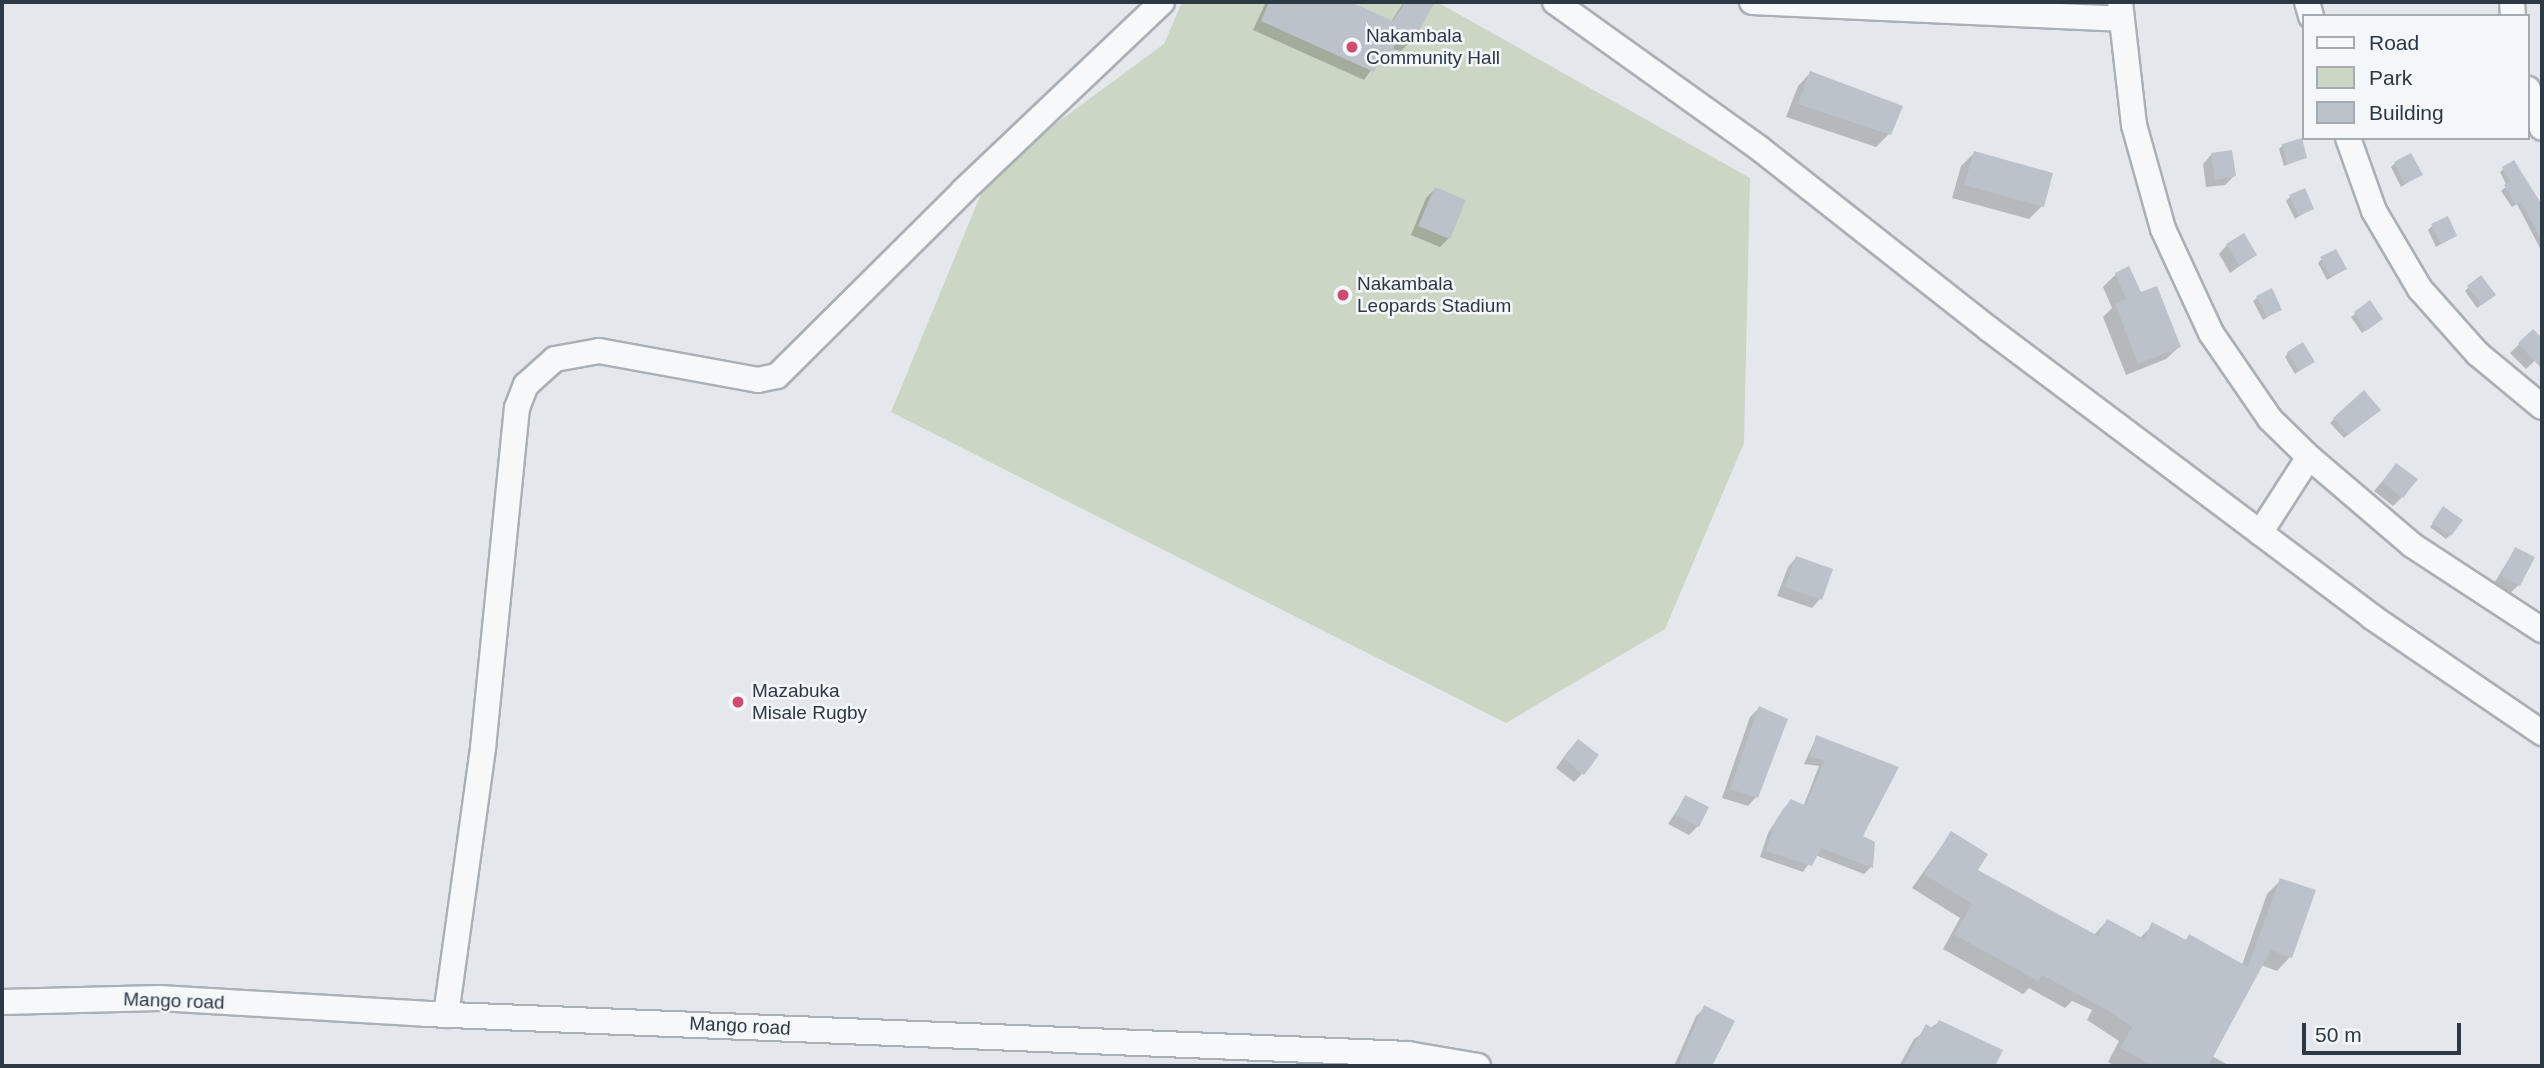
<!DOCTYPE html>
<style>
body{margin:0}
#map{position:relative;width:2544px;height:1068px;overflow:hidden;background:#e4e8ec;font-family:Helvetica,sans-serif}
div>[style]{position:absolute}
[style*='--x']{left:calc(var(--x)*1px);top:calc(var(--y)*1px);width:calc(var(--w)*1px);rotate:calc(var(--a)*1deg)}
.green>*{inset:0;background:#ccd6c5}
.shadow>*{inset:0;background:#0003}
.building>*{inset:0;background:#bbc2c9}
.roads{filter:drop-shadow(2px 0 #a9b0b6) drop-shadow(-2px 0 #a9b0b6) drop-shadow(0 2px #a9b0b6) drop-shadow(0 -2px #a9b0b6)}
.minor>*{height:24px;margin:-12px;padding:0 12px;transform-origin:12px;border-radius:12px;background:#f7f8fa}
.dots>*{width:19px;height:19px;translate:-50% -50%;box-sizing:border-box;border:4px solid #f4f7f9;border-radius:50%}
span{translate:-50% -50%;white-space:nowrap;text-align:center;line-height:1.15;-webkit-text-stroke:5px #f4f7f9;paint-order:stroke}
.poi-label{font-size:19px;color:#2c3844}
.left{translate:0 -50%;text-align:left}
.street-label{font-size:19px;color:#2c3844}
.frame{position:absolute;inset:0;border:4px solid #2c3844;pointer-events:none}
.legend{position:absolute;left:2302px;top:14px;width:228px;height:126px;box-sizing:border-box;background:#f4f7f9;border:2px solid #a4abb1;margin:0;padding:9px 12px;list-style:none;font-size:21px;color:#2c3844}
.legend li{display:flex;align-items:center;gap:14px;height:35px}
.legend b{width:35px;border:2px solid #a4abb1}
.scale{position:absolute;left:2302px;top:1023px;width:159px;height:32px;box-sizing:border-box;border:4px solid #2c3844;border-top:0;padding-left:9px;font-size:21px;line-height:24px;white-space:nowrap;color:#2c3844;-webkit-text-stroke:5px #f4f7f9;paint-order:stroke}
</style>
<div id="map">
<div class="green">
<i style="clip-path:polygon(1182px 2px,1437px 2px,1750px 178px,1744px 443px,1665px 629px,1506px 723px,891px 412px,990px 172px,1164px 44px)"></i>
</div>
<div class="shadow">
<i style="clip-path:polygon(1266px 2px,1347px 2px,1391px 22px,1404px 2px,1431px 5px,1410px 42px,1401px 51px,1392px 49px,1391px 56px,1382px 64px,1376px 63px,1364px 80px,1253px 30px)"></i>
<i style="clip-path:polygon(1810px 73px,1900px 107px,1889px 134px,1876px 147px,1786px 117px,1798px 86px)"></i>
<i style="clip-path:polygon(2283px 145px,2305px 158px,2284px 166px,2279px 149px)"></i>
<i style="clip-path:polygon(1974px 153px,2042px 206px,2029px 219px,1952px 198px,1961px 166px)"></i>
<i style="clip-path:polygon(2211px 155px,2234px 176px,2225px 185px,2206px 187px,2203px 164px)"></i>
<i style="clip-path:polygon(2513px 162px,2542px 210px,2542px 252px,2517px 204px,2512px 207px,2501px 191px,2507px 186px,2500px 172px)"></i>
<i style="clip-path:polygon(2395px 163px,2420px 175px,2401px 187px,2391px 167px)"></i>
<i style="clip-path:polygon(1435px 189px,1449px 238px,1440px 247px,1411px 235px,1426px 198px)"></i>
<i style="clip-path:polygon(2290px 197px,2312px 208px,2295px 219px,2286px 201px)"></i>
<i style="clip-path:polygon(2432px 226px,2455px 236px,2436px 247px,2428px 230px)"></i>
<i style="clip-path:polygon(2227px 245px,2255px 255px,2230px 273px,2219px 254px)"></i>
<i style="clip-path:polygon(2322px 259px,2345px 269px,2327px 280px,2318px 263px)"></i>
<i style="clip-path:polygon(2116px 274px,2141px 295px,2179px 347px,2166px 359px,2126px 375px,2103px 317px,2112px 308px,2103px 287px)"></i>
<i style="clip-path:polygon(2469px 287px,2490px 298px,2477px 308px,2465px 291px)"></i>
<i style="clip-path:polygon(2257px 298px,2280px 309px,2263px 320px,2253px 301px)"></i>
<i style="clip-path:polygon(2370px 303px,2377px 322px,2362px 333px,2351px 317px)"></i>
<i style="clip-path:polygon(2533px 331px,2542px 341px,2542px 354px,2526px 369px,2510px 353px)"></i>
<i style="clip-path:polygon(2288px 353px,2312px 362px,2295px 374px,2285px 357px)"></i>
<i style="clip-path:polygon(2363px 392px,2374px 413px,2344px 438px,2330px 423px)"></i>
<i style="clip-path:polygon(2396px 465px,2402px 497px,2393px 506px,2374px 491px)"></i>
<i style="clip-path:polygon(2440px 513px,2450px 535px,2446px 539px,2430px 527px)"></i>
<i style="clip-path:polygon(2515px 549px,2519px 585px,2510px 593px,2493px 585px)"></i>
<i style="clip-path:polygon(1796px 558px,1820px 599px,1812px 608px,1777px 596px,1788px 567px)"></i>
<i style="clip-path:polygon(1759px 708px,1756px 797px,1748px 806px,1722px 798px,1750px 717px)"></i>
<i style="clip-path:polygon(1816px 738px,1860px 836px,1873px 843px,1871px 867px,1864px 874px,1815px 855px,1803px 872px,1760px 857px,1768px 833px,1784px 808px,1791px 801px,1803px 807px,1819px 766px,1804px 764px)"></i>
<i style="clip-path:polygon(1569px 750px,1583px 773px,1574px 782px,1556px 768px)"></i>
<i style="clip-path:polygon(1685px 798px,1698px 826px,1689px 835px,1668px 824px)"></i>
<i style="clip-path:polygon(1951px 833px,1976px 871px,2093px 936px,2107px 921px,2139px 939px,2153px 925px,2184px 941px,2189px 937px,2242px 965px,2267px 894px,2281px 880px,2290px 957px,2277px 971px,2261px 965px,2212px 1056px,2230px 1066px,2116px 1066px,2108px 1062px,2119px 1041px,2087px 1020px,2092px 1010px,2072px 1001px,2065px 1008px,2029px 988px,2023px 994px,1943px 949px,1960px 918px,1912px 888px)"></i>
<i style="clip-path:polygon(1705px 1008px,1733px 1022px,1710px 1066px,1674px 1066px,1696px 1016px)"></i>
<i style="clip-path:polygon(1939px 1022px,2001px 1051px,1993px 1066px,1899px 1066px,1914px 1039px)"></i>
</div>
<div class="building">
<i style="clip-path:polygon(1269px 2px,1351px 2px,1393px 21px,1405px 2px,1435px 2px,1412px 43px,1395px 40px,1392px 57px,1382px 55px,1374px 72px,1261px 21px)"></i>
<i style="clip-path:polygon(1810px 71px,1903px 106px,1891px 135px,1798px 104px)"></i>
<i style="clip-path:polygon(2302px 138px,2307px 158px,2287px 164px,2282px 144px)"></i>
<i style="clip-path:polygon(2232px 150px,2236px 176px,2215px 180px,2211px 153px)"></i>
<i style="clip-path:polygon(1974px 151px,2053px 173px,2044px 207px,1964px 185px)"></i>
<i style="clip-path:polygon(2411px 153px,2423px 175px,2405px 184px,2394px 162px)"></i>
<i style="clip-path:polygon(2514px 160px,2542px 205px,2542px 241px,2521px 202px,2516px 205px,2504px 185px,2510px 181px,2502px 167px)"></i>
<i style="clip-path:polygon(1435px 187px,1466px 200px,1450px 239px,1418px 226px)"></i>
<i style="clip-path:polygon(2305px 188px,2314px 209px,2299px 216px,2289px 195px)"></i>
<i style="clip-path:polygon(2448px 216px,2457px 236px,2441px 244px,2431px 224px)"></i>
<i style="clip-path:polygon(2244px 233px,2257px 255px,2240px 266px,2226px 244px)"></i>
<i style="clip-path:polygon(2336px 249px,2347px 269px,2331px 277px,2320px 257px)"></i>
<i style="clip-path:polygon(2129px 266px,2141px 292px,2157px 286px,2181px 347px,2138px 364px,2115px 303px,2126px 299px,2115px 273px)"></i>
<i style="clip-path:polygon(2481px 275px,2496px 295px,2482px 305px,2467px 286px)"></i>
<i style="clip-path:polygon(2272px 288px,2282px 310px,2267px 317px,2256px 296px)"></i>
<i style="clip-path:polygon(2370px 300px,2383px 319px,2366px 331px,2354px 312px)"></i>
<i style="clip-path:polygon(2533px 329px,2542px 338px,2542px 369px,2518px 343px)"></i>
<i style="clip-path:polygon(2303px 342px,2315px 362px,2299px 371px,2287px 352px)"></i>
<i style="clip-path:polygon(2364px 390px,2381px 410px,2348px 435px,2333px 418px)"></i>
<i style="clip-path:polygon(2396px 463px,2418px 479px,2403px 498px,2382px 482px)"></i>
<i style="clip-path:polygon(2443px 506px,2463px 520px,2451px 536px,2432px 523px)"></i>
<i style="clip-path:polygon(2515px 547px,2535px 557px,2520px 586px,2501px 576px)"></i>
<i style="clip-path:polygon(1796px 556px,1833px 569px,1822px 600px,1785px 587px)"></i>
<i style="clip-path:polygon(1759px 706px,1788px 719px,1758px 798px,1730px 789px)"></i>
<i style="clip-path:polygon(1816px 735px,1899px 767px,1863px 836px,1875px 842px,1873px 868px,1821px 848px,1812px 866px,1766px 851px,1774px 824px,1791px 799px,1806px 806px,1824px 760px,1810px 757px)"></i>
<i style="clip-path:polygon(1578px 739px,1599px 755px,1584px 775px,1563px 758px)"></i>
<i style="clip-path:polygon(1685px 795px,1709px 807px,1699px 827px,1675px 815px)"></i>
<i style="clip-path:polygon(1951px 831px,1988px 854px,1978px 870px,2098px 936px,2107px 919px,2144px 939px,2152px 922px,2186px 940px,2189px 934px,2248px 967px,2280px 878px,2316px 890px,2292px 958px,2271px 950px,2208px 1066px,2154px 1066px,2120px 1048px,2132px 1027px,2114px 1014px,2042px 975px,2038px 981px,1955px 935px,1972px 904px,1924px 874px)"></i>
<i style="clip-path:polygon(1704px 1005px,1735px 1021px,1712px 1066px,1678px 1066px)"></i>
<i style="clip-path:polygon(1939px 1020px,2003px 1050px,1995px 1066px,1903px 1066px,1926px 1024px,1934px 1029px)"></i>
</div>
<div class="roads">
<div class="minor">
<i style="--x:1555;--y:2;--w:251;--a:35.6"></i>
<i style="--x:1759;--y:148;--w:293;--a:38.2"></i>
<i style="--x:1989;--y:329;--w:479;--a:36.9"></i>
<i style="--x:2372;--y:617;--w:206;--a:34.3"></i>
<i style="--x:1752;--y:2;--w:368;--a:2.6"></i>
<i style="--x:2120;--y:2;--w:124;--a:83.5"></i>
<i style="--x:2134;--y:125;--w:108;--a:74.4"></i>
<i style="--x:2163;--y:229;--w:115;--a:65.2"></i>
<i style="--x:2211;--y:333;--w:104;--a:55.5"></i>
<i style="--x:2270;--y:419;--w:54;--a:44.3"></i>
<i style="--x:2309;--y:457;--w:135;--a:40.5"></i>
<i style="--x:2412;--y:545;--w:155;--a:33.2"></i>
<i style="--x:2307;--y:2;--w:15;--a:74"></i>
<i style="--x:2512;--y:2;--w:14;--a:86"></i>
<i style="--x:2528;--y:89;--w:41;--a:70.3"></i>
<i style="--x:2348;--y:138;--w:77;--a:70.4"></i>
<i style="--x:2374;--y:211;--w:91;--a:59.5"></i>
<i style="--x:2420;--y:289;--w:87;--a:48.3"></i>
<i style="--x:2478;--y:354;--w:83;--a:39.6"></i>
<i style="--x:2260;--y:533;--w:90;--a:-57.2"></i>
<i style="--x:2;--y:1002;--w:157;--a:-1.5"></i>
<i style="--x:159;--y:998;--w:267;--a:3.4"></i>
<i style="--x:426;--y:1014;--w:983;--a:2.33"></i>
<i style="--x:1408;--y:1054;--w:71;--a:9.7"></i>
<i style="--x:446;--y:1015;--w:270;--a:-82.1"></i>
<i style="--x:483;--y:748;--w:342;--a:-84.3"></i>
<i style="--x:517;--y:408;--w:25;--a:-69"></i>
<i style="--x:526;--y:385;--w:39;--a:-42"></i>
<i style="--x:555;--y:359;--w:45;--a:-10.3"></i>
<i style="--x:599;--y:351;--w:162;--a:10.3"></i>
<i style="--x:758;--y:380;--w:19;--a:-12"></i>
<i style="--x:777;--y:376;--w:262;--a:-44.8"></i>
<i style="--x:963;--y:191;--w:274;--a:-43.5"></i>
</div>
</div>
<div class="dots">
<i style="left:1352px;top:47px;background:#ce4c71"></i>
<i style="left:1343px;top:295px;background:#ce4c71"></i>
<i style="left:738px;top:702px;background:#ce4c71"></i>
</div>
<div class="poi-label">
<span class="left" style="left:1366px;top:47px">Nakambala<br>Community Hall</span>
<span class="left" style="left:1357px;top:295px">Nakambala<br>Leopards Stadium</span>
<span class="left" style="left:752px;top:702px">Mazabuka<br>Misale Rugby</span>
</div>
<div class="street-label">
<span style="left:174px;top:1001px;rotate:2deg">Mango road</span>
<span style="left:740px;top:1026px;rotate:3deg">Mango road</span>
</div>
<div class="frame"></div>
<ul class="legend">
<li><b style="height:9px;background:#f7f8fa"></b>Road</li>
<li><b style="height:19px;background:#ccd6c5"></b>Park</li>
<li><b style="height:19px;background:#bbc2c9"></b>Building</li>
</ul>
<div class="scale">50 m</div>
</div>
